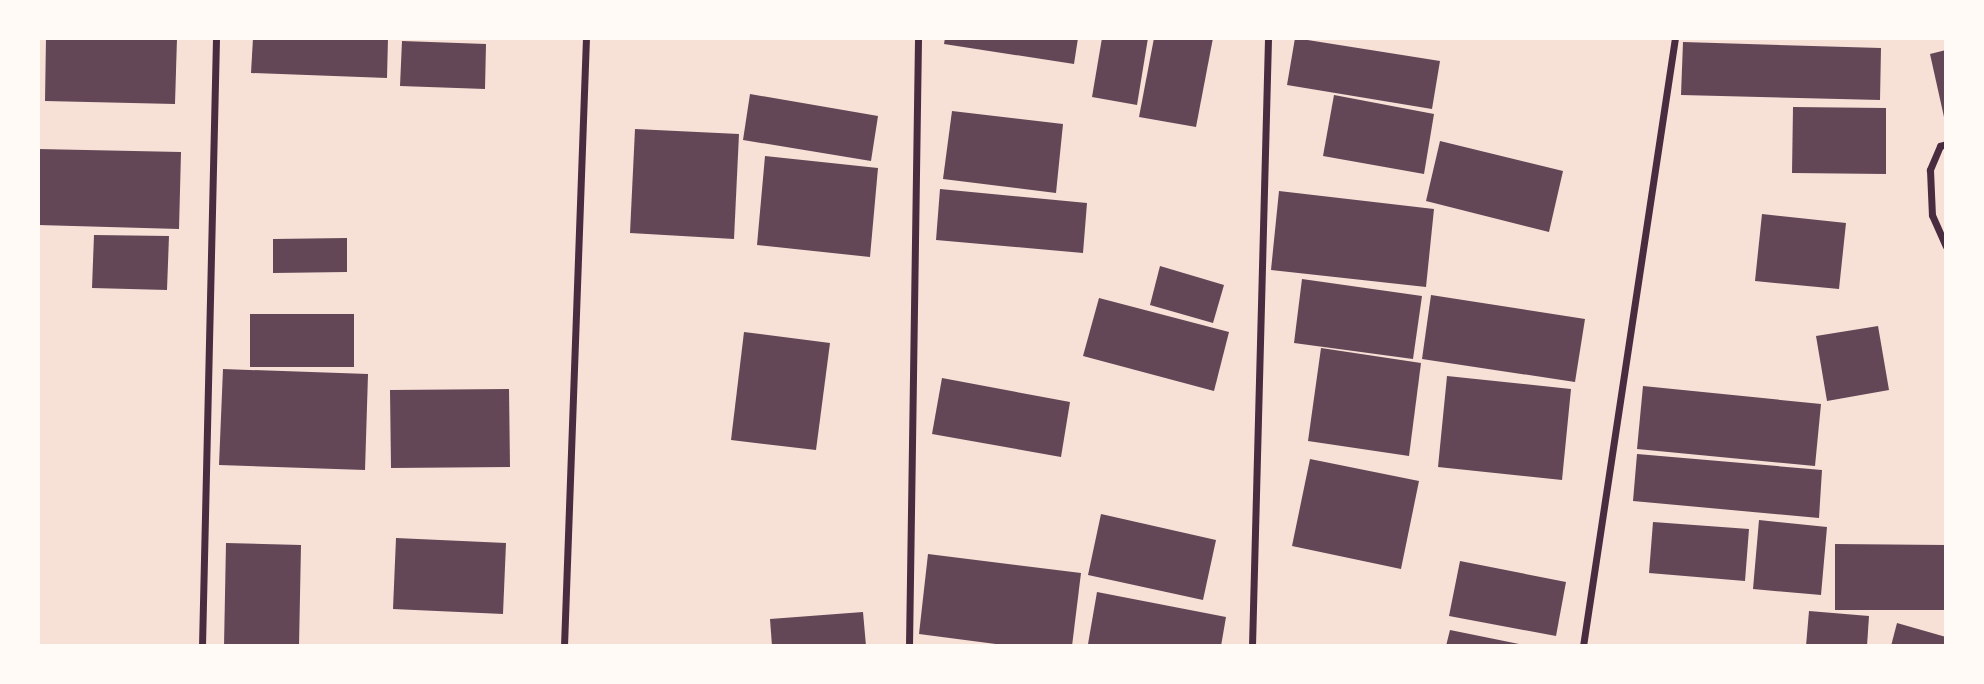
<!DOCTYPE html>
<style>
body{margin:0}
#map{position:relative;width:1984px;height:684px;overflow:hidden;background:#f7e1d7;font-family:Bitter,serif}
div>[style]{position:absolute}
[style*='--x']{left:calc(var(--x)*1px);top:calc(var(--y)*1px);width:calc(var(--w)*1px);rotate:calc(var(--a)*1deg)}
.building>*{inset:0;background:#644757}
.minor>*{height:7px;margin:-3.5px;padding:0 3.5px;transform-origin:3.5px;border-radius:3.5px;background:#4a2c40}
span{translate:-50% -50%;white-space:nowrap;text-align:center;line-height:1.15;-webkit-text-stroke:5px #fffaf5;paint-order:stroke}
.frame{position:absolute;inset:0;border:40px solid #fffaf5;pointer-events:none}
</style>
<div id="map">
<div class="building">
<i style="clip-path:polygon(46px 38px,177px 38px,175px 104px,45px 101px)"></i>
<i style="clip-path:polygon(253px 38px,388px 38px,387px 78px,251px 73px)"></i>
<i style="clip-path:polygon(945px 38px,1078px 38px,1074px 64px,944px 44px)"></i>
<i style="clip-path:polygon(1102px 38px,1148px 38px,1137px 105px,1092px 97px)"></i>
<i style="clip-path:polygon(1154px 38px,1213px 38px,1196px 127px,1139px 117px)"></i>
<i style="clip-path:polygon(1295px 38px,1440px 61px,1432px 109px,1287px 85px)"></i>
<i style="clip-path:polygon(402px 41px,486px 44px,485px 89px,400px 86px)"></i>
<i style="clip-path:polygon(1683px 42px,1881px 48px,1880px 100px,1681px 95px)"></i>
<i style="clip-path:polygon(1946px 50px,1946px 117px,1944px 117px,1930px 54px)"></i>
<i style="clip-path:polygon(750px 94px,878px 116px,871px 161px,743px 140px)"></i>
<i style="clip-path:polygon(1334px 95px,1434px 114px,1424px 174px,1323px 156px)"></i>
<i style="clip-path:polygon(1793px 107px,1886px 108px,1886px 174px,1792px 173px)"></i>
<i style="clip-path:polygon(952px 111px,1063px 124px,1056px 193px,943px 179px)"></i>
<i style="clip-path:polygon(635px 129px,739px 134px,734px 239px,630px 233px)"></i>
<i style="clip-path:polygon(1440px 141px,1563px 171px,1549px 232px,1426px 201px)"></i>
<i style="clip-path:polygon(38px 149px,181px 152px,179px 229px,38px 225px)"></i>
<i style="clip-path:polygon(765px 156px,878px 168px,870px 257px,757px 245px)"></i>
<i style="clip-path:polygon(940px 189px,1087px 203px,1083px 253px,936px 240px)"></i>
<i style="clip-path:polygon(1279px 191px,1434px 209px,1426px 287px,1271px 270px)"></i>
<i style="clip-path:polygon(1762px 214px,1846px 223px,1839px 289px,1755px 281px)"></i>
<i style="clip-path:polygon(94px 235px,169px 236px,167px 290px,92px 288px)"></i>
<i style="clip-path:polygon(347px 238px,347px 272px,273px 273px,273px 239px)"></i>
<i style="clip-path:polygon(1160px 266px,1224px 285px,1213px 323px,1150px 305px)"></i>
<i style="clip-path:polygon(1302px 279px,1422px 296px,1413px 359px,1294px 343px)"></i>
<i style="clip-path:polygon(1431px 295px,1585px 319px,1575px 382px,1422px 359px)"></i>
<i style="clip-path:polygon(1099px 298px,1229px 332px,1214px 391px,1083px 356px)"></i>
<i style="clip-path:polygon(250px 314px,354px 314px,354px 367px,250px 367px)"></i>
<i style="clip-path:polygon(1878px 326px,1889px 390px,1827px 401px,1816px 336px)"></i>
<i style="clip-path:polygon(744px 332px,830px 343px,816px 450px,731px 440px)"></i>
<i style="clip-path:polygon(1321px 348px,1421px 363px,1409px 456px,1308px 441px)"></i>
<i style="clip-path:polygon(223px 369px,368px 374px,365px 470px,219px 465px)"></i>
<i style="clip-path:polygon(1447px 376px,1571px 389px,1562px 480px,1438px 467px)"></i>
<i style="clip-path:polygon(942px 378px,1070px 402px,1061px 457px,932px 434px)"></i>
<i style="clip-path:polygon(1643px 386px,1821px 404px,1815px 466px,1637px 449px)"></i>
<i style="clip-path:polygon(509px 389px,510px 467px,391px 468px,390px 390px)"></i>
<i style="clip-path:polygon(1637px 454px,1822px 470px,1819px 518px,1633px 501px)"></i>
<i style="clip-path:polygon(1310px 459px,1419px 481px,1401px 569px,1292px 546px)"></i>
<i style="clip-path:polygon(1101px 514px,1216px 540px,1203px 600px,1088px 575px)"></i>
<i style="clip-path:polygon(1759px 520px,1827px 527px,1821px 595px,1753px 589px)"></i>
<i style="clip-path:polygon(1653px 522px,1749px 529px,1745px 581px,1649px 573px)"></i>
<i style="clip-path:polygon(396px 538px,506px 543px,503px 614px,393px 609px)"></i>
<i style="clip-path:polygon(226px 543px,301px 545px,299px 646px,224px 646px)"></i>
<i style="clip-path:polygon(1835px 544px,1946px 545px,1946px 610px,1835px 610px)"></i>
<i style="clip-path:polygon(928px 554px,1081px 573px,1072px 646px,1011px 646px,919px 634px)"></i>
<i style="clip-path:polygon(1460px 561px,1566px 582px,1556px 636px,1449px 616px)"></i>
<i style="clip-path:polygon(1097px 592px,1226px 617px,1221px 646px,1088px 644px)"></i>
<i style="clip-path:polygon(1809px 611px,1869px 616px,1867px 646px,1806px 646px)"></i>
<i style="clip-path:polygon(863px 612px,866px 646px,772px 646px,770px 619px)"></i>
<i style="clip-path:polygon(1897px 623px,1946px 637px,1946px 646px,1891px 646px)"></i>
<i style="clip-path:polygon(1450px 630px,1519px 644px,1519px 646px,1446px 646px)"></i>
</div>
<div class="minor">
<i style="--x:1946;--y:144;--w:6;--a:162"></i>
<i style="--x:1940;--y:146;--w:26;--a:113"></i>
<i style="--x:1930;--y:170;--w:45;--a:87.5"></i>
<i style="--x:1932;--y:215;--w:34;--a:66"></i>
<i style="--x:202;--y:646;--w:608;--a:-88.68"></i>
<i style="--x:564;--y:646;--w:608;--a:-87.93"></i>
<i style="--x:909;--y:646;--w:608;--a:-89.15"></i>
<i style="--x:1252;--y:646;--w:608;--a:-88.49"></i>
<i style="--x:1583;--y:646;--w:615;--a:-81.4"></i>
</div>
<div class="frame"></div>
</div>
